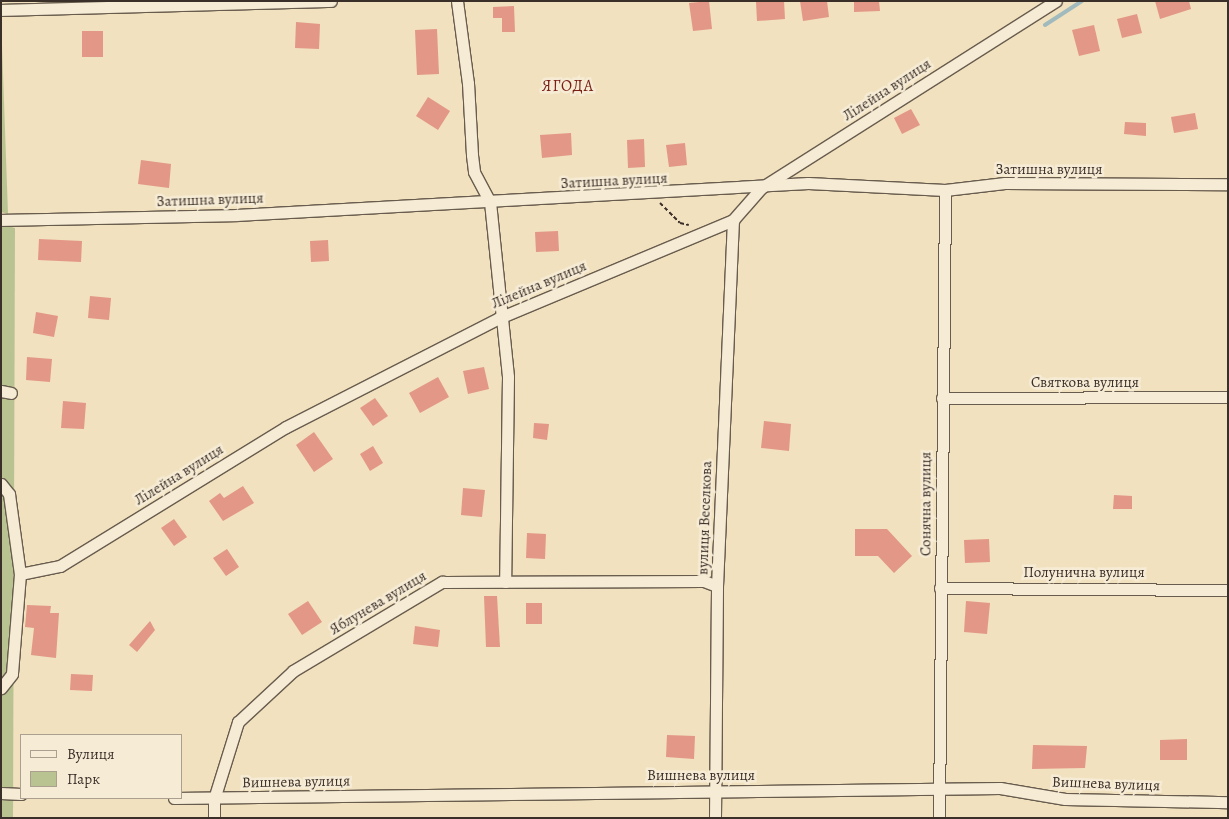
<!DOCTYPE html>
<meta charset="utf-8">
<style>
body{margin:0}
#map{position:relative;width:1229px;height:819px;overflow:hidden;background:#f1e1be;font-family:Alegreya,serif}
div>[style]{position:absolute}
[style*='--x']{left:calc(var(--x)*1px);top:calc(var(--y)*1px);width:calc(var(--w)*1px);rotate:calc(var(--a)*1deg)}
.green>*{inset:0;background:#b9c392}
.stream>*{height:4px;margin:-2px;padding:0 2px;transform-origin:2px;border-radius:2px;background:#a1babd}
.building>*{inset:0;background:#e39786}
.path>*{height:2px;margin-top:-1px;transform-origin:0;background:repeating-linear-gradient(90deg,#3b2f29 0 4px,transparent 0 6.5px)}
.roads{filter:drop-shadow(1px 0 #685c4e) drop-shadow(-1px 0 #685c4e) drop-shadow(0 1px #685c4e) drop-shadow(0 -1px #685c4e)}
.minor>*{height:11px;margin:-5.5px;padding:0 5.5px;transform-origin:5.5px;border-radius:5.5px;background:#f6ecd5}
span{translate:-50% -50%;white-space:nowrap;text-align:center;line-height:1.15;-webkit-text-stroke:5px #f6ecd5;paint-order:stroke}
.street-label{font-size:15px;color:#3b2f29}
.neighbourhood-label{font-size:16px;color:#7a1f14;letter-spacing:1px}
.frame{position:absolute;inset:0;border:2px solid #3b2f29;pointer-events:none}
.legend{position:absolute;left:20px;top:734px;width:162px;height:65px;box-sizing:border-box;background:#f6ecd5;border:1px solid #aba090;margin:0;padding:6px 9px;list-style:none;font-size:15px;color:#3b2f29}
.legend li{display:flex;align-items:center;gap:10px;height:25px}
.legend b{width:25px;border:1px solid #aba090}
</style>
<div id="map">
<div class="green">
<i style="clip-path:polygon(1px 18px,8px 214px,1px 212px)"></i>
<i style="clip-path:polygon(1px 224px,15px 228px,13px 818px,1px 818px)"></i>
</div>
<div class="stream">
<i style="--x:1045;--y:25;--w:44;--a:-33"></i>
</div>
<div class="building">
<i style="clip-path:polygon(709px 1px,712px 29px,693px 31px,689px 3px)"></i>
<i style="clip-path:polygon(784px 1px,785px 19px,757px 21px,756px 2px)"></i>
<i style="clip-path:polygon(800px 1px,827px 1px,829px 17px,803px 21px)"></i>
<i style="clip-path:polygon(854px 1px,879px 1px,880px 11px,854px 12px)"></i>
<i style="clip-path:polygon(1155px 1px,1189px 1px,1191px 9px,1160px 19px)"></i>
<i style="clip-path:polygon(514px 6px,515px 32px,502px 32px,502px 18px,493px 18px,493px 7px)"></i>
<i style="clip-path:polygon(1137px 14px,1142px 33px,1122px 38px,1117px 19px)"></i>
<i style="clip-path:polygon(296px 22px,320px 24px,319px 49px,295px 48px)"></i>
<i style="clip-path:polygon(1094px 25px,1100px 51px,1079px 56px,1072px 30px)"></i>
<i style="clip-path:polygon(437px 29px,439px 74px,417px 75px,415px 30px)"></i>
<i style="clip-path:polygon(82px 31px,103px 31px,103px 57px,82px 57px)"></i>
<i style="clip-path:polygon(428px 97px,450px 111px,438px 130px,416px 116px)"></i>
<i style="clip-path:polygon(911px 109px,920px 125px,902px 134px,894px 118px)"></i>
<i style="clip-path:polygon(1195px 113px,1198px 129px,1174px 133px,1171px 117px)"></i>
<i style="clip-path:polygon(1125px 122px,1146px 123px,1146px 136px,1124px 134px)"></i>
<i style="clip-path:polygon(571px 133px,572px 155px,542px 158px,540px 135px)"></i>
<i style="clip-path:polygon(644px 139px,645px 167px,628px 168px,627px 140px)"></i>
<i style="clip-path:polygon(685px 143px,687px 165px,669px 167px,666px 145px)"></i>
<i style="clip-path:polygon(141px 160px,171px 164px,169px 188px,138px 184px)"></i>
<i style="clip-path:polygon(558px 231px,559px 251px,536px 252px,535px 232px)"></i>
<i style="clip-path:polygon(39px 239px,82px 241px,81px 262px,38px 260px)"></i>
<i style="clip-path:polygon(328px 240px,329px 261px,311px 262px,310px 241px)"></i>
<i style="clip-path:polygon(90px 296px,111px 298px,109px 320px,88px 318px)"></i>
<i style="clip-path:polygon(36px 312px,58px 316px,54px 337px,33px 333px)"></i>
<i style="clip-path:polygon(27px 357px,52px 359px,50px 382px,26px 380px)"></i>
<i style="clip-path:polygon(484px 367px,489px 389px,468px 394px,463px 371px)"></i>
<i style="clip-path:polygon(438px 377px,449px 397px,420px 413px,409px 393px)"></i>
<i style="clip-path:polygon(375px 398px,388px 416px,373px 426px,360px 408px)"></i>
<i style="clip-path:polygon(63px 401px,86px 403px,84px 429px,61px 428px)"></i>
<i style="clip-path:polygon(764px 421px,791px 424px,789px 451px,761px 448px)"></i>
<i style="clip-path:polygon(534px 423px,549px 424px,547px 440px,533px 438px)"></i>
<i style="clip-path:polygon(314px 432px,333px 459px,314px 472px,296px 445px)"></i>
<i style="clip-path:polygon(373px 446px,383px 463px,370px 471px,360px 454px)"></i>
<i style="clip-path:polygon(243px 486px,254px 503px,223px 521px,209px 501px,220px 493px,224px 498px)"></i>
<i style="clip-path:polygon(463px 488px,485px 490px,482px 517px,461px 515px)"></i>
<i style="clip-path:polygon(1114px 495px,1132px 496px,1132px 509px,1113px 509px)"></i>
<i style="clip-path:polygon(174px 519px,187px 537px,174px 546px,161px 528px)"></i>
<i style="clip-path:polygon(855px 529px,887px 529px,912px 556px,894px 573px,878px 556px,855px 556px)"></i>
<i style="clip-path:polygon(527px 533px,546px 534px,545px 559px,526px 558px)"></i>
<i style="clip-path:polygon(989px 539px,990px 562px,965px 563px,964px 540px)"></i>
<i style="clip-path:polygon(227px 549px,239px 567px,226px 576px,213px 558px)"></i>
<i style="clip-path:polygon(484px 596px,497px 596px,500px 647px,486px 647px)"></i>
<i style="clip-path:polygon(308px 601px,322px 622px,302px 635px,288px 614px)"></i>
<i style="clip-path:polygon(966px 601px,990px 603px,987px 634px,964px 632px)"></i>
<i style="clip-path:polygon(526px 603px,542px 603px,542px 624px,526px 624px)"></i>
<i style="clip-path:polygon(27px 605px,51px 606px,50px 613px,59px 613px,56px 658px,31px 655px,34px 628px,25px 627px)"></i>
<i style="clip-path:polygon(150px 621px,155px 630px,137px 652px,129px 645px)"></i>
<i style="clip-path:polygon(415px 626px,440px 630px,438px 647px,413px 644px)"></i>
<i style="clip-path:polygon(71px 674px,93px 675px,92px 691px,70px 690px)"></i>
<i style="clip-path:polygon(667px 735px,695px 736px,694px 759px,666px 757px)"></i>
<i style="clip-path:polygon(1187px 739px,1187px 760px,1160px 760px,1160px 740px)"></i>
<i style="clip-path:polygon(1033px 745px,1087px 746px,1085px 768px,1032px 769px)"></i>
</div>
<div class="path">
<i style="--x:660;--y:203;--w:28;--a:45"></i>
<i style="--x:680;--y:223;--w:9;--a:13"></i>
</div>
<div class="roads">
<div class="minor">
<i style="--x:457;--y:1;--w:83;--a:82.4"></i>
<i style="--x:468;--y:83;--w:72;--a:86.8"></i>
<i style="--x:472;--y:155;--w:17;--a:83"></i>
<i style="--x:474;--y:172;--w:34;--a:62"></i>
<i style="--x:490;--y:202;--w:176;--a:84.1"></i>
<i style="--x:508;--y:377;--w:205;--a:90.8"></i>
<i style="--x:1;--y:10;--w:330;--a:-1.6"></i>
<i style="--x:1;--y:220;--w:235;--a:-1.2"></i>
<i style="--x:236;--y:215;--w:573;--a:-3.2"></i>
<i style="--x:808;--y:183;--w:137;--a:2.9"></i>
<i style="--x:945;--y:190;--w:60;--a:-6.7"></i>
<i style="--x:1005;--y:183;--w:223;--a:0.3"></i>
<i style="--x:1;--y:391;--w:10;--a:11"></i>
<i style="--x:942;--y:398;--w:286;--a:-0.2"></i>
<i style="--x:1;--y:484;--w:13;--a:51"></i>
<i style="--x:9;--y:494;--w:81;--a:82.2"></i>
<i style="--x:20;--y:574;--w:100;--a:94.6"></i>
<i style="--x:12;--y:674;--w:18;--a:128"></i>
<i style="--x:20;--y:574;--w:41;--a:-11.3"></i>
<i style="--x:60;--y:566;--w:265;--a:-31.6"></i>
<i style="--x:286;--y:427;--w:239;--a:-27.1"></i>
<i style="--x:499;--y:318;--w:254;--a:-22.7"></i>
<i style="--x:733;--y:220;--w:43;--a:-48.8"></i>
<i style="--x:761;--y:188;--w:349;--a:-32.4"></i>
<i style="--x:940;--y:588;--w:288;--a:0.4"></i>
<i style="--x:1;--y:793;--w:20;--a:3"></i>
<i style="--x:174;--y:798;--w:826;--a:-0.69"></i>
<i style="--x:1000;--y:788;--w:66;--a:9.6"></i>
<i style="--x:1065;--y:799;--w:163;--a:1.1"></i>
<i style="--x:214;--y:818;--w:19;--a:-90"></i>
<i style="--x:214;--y:799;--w:81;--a:-72.7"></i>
<i style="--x:238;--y:722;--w:75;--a:-42.8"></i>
<i style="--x:293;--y:671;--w:174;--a:-30.9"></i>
<i style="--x:442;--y:582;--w:262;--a:-0.2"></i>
<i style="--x:704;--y:581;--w:14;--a:21"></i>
<i style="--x:715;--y:818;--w:232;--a:-89.5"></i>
<i style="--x:717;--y:586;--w:366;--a:-87.5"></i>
<i style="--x:939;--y:818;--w:628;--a:-89.45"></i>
</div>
</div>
<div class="street-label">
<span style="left:887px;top:90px;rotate:-33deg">Лілейна вулиця</span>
<span style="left:1049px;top:170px">Затишна вулиця</span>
<span style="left:614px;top:181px;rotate:-3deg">Затишна вулиця</span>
<span style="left:210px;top:200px;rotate:-2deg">Затишна вулиця</span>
<span style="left:539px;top:285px;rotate:-23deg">Лілейна вулиця</span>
<span style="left:1085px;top:383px">Святкова вулиця</span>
<span style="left:179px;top:475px;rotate:-32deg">Лілейна вулиця</span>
<span style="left:926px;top:504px;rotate:-90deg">Сонячна вулиця</span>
<span style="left:705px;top:518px;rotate:-88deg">вулиця Веселкова</span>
<span style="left:1084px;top:573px">Полунична вулиця</span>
<span style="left:378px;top:603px;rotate:-31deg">Яблунева вулиця</span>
<span style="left:701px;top:776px">Вишнева вулиця</span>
<span style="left:296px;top:782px;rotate:-1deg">Вишнева вулиця</span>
<span style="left:1106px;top:784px;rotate:2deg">Вишнева вулиця</span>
</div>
<div class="neighbourhood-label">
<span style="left:568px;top:86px">ЯГОДА</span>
</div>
<div class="frame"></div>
<ul class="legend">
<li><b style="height:6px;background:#f6ecd5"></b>Вулиця</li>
<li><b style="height:14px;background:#b9c392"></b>Парк</li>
</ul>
</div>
